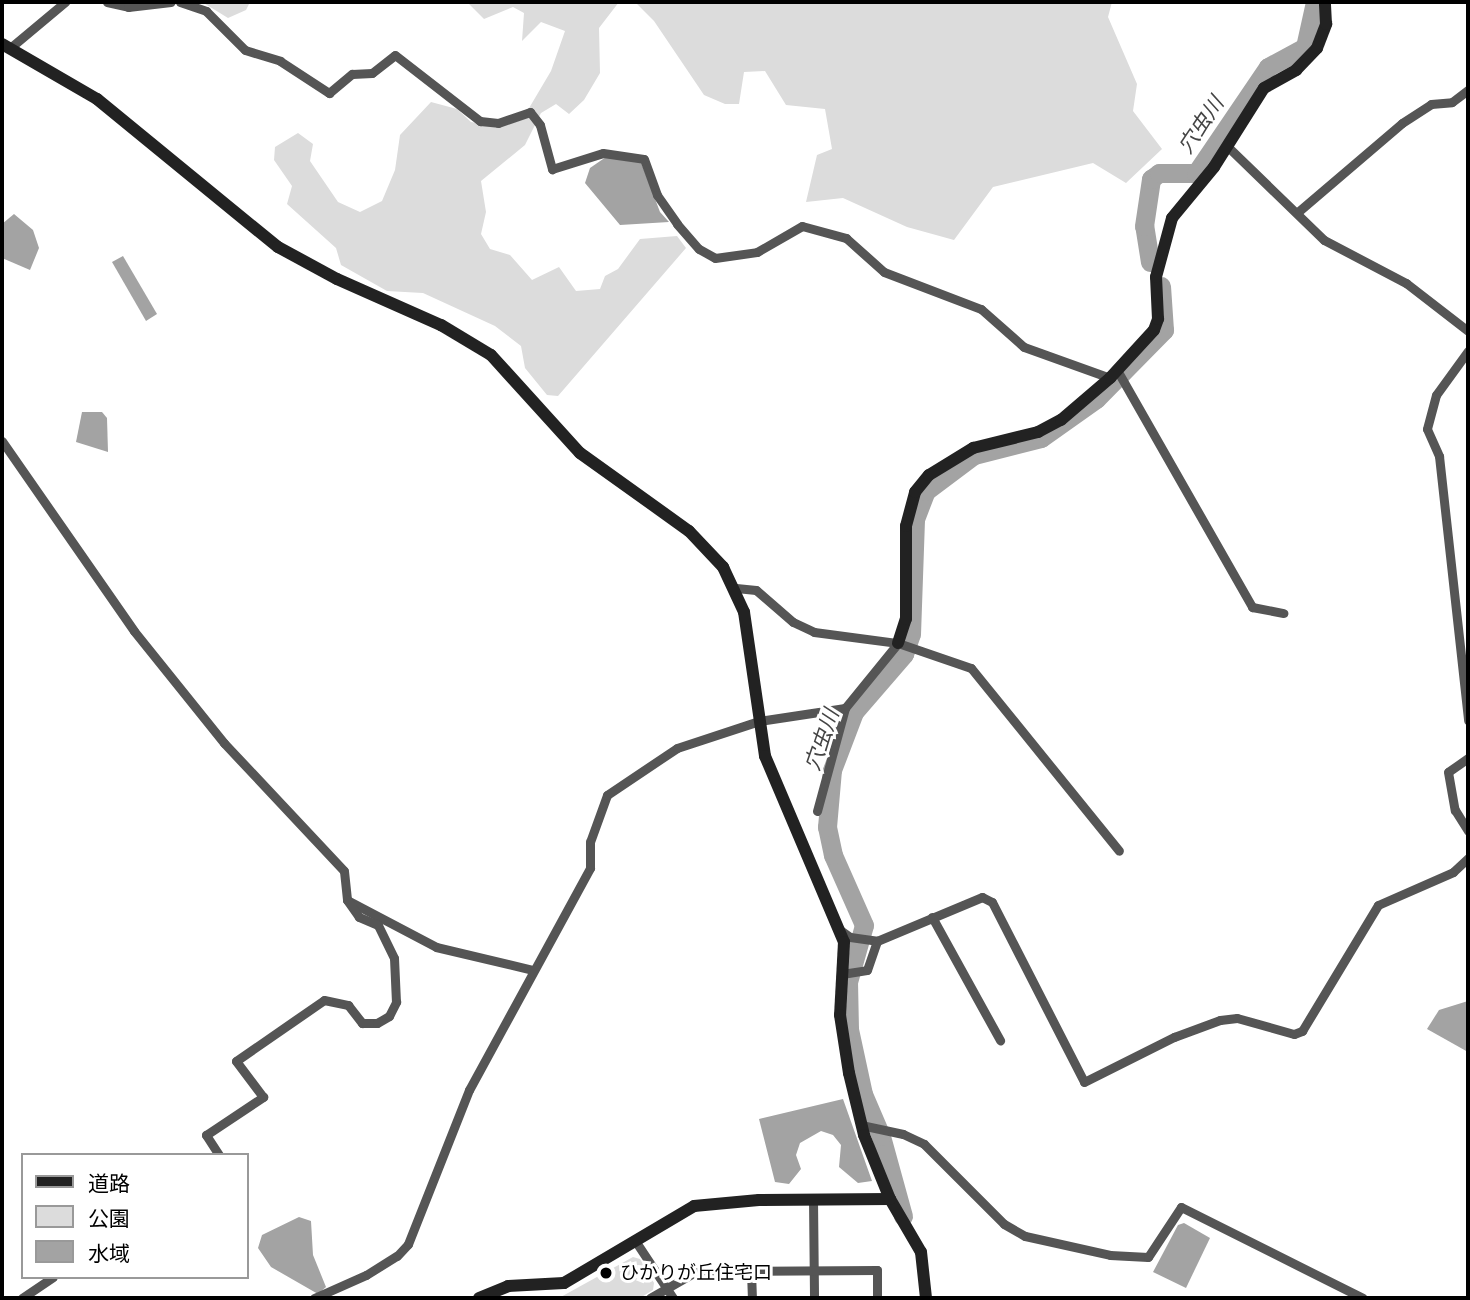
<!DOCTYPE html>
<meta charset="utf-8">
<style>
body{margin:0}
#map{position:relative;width:1470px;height:1300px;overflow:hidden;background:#fff;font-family:Raleway,"Noto Sans JP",sans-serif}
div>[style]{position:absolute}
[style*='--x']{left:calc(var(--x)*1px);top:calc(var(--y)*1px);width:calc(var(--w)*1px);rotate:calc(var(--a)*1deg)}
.green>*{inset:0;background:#dcdcdc}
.water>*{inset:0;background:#a3a3a3}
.river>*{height:19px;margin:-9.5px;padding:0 9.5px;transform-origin:9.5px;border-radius:9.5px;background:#a3a3a3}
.street>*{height:9px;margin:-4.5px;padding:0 4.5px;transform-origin:4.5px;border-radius:4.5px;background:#555}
.secondary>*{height:12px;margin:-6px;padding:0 6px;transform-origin:6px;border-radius:6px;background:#222}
.dots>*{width:19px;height:19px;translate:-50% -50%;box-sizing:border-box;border:4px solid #fff;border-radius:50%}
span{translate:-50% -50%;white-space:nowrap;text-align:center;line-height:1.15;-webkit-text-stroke:6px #fff;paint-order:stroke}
.poi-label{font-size:19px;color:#000}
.left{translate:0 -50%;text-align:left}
.water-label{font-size:21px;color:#444;font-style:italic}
.frame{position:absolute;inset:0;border:4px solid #000;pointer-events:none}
.legend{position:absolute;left:21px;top:1153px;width:228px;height:126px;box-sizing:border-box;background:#fff;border:2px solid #999;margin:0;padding:9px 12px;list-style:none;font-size:21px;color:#000}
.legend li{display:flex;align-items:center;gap:14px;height:35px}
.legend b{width:35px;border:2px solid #999}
</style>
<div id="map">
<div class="green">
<i style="clip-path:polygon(202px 2px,250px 2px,246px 10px,228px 18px)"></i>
<i style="clip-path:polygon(467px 2px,619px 2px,599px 28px,600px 73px,584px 100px,569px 114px,556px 104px,541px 113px,525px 145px,481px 181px,486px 212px,481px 234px,490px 249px,510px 255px,532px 280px,559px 267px,576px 291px,600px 289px,605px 276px,618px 269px,640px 239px,677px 236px,686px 248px,558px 396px,547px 395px,525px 368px,521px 346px,495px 326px,423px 293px,387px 291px,341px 265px,336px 248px,287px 204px,292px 186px,274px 160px,275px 147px,298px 133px,313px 144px,310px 161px,338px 202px,360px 212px,382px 201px,395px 170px,400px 135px,431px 102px,457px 109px,471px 122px,499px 127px,522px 120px,551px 71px,565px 31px,541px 22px,522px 41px,524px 13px,513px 7px,484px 19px)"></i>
<i style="clip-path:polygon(635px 2px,1112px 2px,1108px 17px,1137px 84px,1133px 111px,1162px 149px,1126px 183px,1093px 163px,993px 187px,954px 240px,907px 227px,843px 198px,806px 202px,817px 155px,832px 149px,825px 109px,786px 105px,765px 71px,744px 72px,739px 104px,725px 104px,704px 95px,654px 21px)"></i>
<i style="clip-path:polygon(633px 1257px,640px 1259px,654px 1283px,653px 1290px,640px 1298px,559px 1298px)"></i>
</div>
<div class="water">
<i style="clip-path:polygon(606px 157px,641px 162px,660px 212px,669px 222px,620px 225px,585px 183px,590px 168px)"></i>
<i style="clip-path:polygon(14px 214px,33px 230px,39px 248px,30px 270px,2px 258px,2px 224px)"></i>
<i style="clip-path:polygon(123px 256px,157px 314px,146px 321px,112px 262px)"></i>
<i style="clip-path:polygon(82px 412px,102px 412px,107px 418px,108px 452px,76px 442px)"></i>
<i style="clip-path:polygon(1468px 1001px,1468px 1052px,1427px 1029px,1439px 1010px)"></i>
<i style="clip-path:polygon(843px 1099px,872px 1181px,858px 1183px,839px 1167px,841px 1145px,833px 1135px,821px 1131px,800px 1143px,796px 1155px,801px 1169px,789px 1184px,775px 1182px,759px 1119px)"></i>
<i style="clip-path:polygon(299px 1217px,311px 1221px,313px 1255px,326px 1287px,318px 1294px,271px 1267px,258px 1248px,262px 1235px)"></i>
<i style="clip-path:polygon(1184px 1223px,1210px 1238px,1186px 1288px,1153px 1272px,1178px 1225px)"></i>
</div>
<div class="river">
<i style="--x:1150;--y:262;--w:36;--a:-99"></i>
<i style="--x:1144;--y:226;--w:48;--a:-81.5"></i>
<i style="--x:1151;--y:179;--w:10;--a:-37"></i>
<i style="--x:1159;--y:173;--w:37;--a:0"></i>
<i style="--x:1196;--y:173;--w:128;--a:-55.8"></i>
<i style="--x:1268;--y:67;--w:42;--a:-28.4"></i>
<i style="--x:1305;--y:47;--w:46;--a:-77.5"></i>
<i style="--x:903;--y:1216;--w:83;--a:-105.4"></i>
<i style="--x:881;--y:1136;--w:46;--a:-113.2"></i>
<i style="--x:863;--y:1094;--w:66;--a:-102.2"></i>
<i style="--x:849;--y:1029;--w:47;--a:-91.2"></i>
<i style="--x:848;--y:982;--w:59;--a:-74.3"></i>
<i style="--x:864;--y:925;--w:77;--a:-113.9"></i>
<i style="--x:833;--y:855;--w:29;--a:-102"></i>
<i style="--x:827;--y:827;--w:57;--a:-85"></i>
<i style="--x:832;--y:770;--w:62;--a:-69.2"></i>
<i style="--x:854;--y:712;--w:77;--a:-49.2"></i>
<i style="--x:904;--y:654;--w:21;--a:-71"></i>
<i style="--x:911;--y:634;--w:115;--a:-88"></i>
<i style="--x:915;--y:519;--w:30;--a:-69"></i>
<i style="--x:926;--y:491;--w:60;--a:-36.9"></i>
<i style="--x:974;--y:455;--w:69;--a:-14.2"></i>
<i style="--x:1041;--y:438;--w:67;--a:-35.3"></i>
<i style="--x:1096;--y:399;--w:97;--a:-45.4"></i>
<i style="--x:1164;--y:330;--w:44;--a:-93.9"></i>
</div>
<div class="street">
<i style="--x:107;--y:2;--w:22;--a:13"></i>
<i style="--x:128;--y:7;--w:43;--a:-6.6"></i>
<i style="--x:180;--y:2;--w:28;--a:19"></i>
<i style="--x:206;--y:11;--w:55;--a:45"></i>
<i style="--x:245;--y:50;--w:37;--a:17"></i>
<i style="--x:280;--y:61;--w:59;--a:33.1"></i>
<i style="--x:329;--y:93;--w:30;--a:-40"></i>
<i style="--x:352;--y:74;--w:20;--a:-3"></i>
<i style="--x:372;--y:73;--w:29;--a:-38"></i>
<i style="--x:395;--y:55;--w:108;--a:37.8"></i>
<i style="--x:480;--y:121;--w:18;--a:6"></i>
<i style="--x:498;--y:123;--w:34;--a:-19"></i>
<i style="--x:530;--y:112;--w:16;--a:52"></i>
<i style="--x:540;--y:125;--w:46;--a:74.7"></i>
<i style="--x:552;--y:169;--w:53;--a:-17.4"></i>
<i style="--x:603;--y:153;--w:41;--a:8.3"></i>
<i style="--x:644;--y:159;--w:38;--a:70"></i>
<i style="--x:657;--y:195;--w:35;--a:55"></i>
<i style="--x:677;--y:224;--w:33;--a:49"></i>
<i style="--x:699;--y:249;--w:18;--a:29"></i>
<i style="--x:715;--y:258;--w:42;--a:-8.1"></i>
<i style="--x:757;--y:252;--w:52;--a:-30"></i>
<i style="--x:802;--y:226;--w:46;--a:15.3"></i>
<i style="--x:846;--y:238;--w:51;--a:41.8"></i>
<i style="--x:884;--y:272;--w:104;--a:20.9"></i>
<i style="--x:981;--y:309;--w:57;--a:41.5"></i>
<i style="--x:1024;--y:347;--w:91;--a:19.8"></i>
<i style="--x:10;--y:48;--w:72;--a:-39.9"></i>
<i style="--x:1227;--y:146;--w:135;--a:44.1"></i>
<i style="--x:1324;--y:240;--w:93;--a:27.7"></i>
<i style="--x:1406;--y:283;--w:78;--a:37.7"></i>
<i style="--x:1299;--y:211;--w:135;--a:-40.5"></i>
<i style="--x:1402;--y:123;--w:35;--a:-33"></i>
<i style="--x:1431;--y:104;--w:21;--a:-5"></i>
<i style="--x:1452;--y:102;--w:20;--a:-37"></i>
<i style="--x:1468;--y:351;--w:54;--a:126"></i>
<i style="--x:1436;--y:395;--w:35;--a:105"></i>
<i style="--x:1427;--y:429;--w:30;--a:66"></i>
<i style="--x:1439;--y:456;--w:266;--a:83.7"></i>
<i style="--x:1117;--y:370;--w:273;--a:60.3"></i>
<i style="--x:1252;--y:607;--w:32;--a:11"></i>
<i style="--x:2;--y:441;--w:231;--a:55.2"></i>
<i style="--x:134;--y:631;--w:144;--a:51.2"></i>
<i style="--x:224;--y:743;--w:175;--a:46.8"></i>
<i style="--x:344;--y:871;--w:29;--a:84"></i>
<i style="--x:347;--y:900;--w:101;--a:27.8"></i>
<i style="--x:436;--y:947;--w:100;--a:13.3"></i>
<i style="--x:736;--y:588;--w:20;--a:6"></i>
<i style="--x:756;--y:590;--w:49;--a:40.9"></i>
<i style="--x:793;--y:622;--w:23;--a:25"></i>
<i style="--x:814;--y:632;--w:85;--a:7.5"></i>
<i style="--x:898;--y:643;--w:77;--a:18.9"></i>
<i style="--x:971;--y:668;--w:235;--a:51"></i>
<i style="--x:1468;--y:758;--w:24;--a:145"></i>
<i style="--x:1448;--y:772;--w:39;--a:80"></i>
<i style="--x:1455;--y:810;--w:25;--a:58"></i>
<i style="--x:817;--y:811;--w:107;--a:-74.8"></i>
<i style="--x:932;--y:917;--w:141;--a:61.1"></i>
<i style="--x:840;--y:930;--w:12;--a:35"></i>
<i style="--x:850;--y:937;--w:27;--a:8"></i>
<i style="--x:877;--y:941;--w:114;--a:-22.7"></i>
<i style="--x:982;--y:897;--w:11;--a:27"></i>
<i style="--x:992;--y:902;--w:202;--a:62.9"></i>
<i style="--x:1084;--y:1082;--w:101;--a:-26.6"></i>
<i style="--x:1174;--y:1037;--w:49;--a:-20.3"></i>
<i style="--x:1220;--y:1020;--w:17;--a:-7"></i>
<i style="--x:1237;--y:1018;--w:59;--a:15.7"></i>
<i style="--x:1294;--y:1034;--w:9;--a:-21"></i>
<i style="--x:1302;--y:1031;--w:147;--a:-58.9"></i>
<i style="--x:1378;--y:905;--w:82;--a:-23.7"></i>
<i style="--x:1453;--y:872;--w:21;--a:-43"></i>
<i style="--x:842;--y:974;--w:25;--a:-9"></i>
<i style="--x:867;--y:970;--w:31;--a:-71"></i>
<i style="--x:861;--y:1125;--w:43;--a:12.1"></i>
<i style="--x:903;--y:1134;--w:23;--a:25"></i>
<i style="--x:924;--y:1144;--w:113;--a:45"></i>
<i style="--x:1004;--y:1224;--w:24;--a:30"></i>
<i style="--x:1025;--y:1236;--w:87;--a:12.6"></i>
<i style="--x:1110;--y:1255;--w:38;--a:3"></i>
<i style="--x:1148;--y:1257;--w:60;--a:-56.6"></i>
<i style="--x:1181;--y:1207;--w:203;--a:26.6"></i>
<i style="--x:219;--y:1155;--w:24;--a:-123"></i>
<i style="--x:206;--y:1135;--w:69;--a:-33.7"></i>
<i style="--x:263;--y:1097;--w:45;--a:-126.9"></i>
<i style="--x:236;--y:1061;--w:107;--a:-34.7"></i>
<i style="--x:324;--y:1000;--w:25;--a:12"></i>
<i style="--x:348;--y:1005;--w:23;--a:52"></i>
<i style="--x:362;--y:1023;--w:15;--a:0"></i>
<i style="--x:377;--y:1023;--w:14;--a:-30"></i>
<i style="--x:389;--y:1016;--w:16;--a:-63"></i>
<i style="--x:396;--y:1002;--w:44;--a:-92.6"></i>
<i style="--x:394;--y:958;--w:37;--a:-116"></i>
<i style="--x:378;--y:925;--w:21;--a:-157"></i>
<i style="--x:359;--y:917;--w:21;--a:-125"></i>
<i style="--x:813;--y:1199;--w:99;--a:89.4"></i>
<i style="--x:636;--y:1242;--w:67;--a:56.5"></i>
<i style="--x:751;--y:1271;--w:27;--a:88"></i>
<i style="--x:22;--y:1298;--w:37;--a:-34"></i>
<i style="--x:314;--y:1298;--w:57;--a:-23.9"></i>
<i style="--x:366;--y:1275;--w:36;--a:-32"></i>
<i style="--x:397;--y:1256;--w:16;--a:-47"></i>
<i style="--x:408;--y:1244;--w:166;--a:-68.4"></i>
<i style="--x:469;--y:1090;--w:253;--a:-61.4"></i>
<i style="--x:590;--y:868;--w:26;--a:-90"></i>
<i style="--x:590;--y:842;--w:50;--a:-70.1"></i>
<i style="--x:607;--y:795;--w:84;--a:-33.9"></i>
<i style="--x:677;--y:748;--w:86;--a:-18.2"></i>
<i style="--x:759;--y:721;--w:87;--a:-8.6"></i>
<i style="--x:845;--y:708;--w:84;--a:-50.8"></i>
<i style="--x:650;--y:1298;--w:54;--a:-29.9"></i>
<i style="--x:697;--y:1271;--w:180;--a:-0.3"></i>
<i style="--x:877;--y:1270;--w:28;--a:90"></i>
</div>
<div class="secondary">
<i style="--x:2;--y:44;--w:110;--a:30.1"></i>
<i style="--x:97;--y:99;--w:234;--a:39.3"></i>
<i style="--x:278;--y:247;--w:67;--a:28.5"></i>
<i style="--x:337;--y:279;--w:114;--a:23.9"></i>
<i style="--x:441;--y:325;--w:58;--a:31"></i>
<i style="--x:491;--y:355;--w:132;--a:47.8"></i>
<i style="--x:580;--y:453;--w:134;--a:35.6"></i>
<i style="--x:689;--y:531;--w:50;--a:46.6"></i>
<i style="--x:723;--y:567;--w:50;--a:65"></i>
<i style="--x:744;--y:612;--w:146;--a:81.7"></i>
<i style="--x:765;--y:756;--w:202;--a:67"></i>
<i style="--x:844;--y:942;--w:73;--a:93.1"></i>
<i style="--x:840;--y:1015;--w:59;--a:81.2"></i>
<i style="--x:849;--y:1073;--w:64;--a:76.4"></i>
<i style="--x:864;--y:1135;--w:69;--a:67.9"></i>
<i style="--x:890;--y:1199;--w:61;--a:59.7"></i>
<i style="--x:921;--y:1252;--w:46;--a:83.8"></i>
<i style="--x:898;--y:643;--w:25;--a:-72"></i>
<i style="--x:906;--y:619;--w:93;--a:-90"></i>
<i style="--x:906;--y:526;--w:35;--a:-75"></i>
<i style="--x:915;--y:492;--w:22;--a:-51"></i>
<i style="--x:929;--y:475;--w:52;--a:-31.5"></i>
<i style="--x:973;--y:448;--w:67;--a:-13.8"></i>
<i style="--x:1038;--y:432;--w:26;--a:-28"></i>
<i style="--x:1061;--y:420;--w:65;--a:-40.6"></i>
<i style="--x:1110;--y:378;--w:65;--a:-47.5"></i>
<i style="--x:1154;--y:330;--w:12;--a:-70"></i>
<i style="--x:1158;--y:319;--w:42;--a:-92.7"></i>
<i style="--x:1156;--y:277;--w:61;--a:-74.8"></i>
<i style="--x:1172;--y:218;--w:66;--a:-50.5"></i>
<i style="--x:1214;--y:167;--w:93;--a:-57.7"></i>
<i style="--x:1264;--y:88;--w:37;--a:-29"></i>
<i style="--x:1296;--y:70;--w:30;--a:-46"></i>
<i style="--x:1317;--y:48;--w:26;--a:-69"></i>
<i style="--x:1326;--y:24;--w:22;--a:-93"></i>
<i style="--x:479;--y:1298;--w:31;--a:-22"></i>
<i style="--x:508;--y:1286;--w:56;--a:-3.1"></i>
<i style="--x:564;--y:1283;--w:151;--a:-30.6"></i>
<i style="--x:694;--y:1206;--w:65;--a:-5.3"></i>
<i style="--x:759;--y:1200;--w:131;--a:-0.4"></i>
</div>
<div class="dots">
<i style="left:606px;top:1273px;background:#000"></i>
</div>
<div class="poi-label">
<span class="left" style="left:620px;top:1273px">ひかりが丘住宅口</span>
</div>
<div class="water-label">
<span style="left:1201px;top:125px;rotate:-56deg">穴虫川</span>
<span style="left:822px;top:740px;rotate:-71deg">穴虫川</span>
</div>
<div class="frame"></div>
<ul class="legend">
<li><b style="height:9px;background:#222"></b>道路</li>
<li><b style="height:19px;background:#dcdcdc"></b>公園</li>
<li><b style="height:19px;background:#a3a3a3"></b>水域</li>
</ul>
</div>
